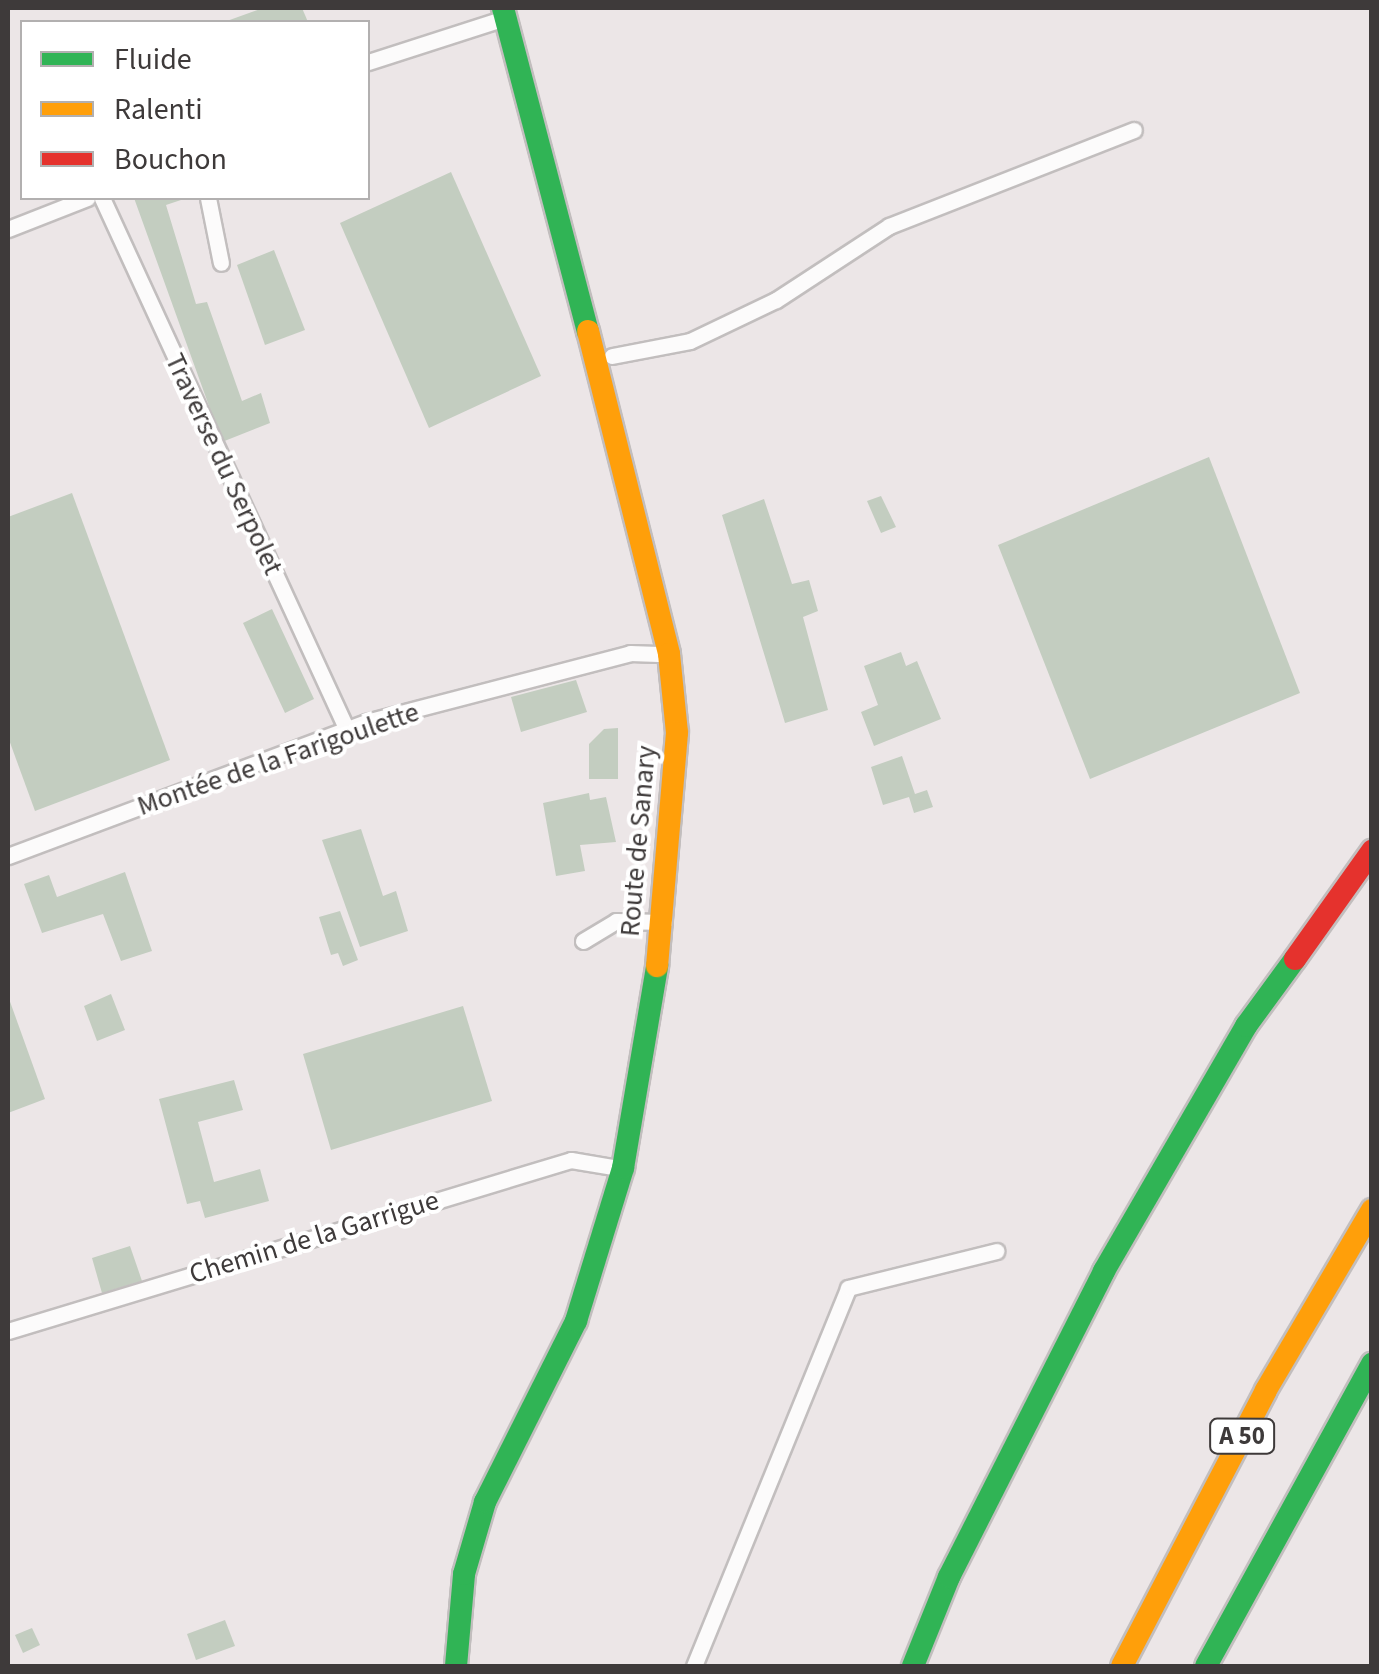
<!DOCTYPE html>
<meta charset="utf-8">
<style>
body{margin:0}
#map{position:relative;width:1379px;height:1674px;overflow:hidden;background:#ece6e7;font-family:"Source Sans 3",sans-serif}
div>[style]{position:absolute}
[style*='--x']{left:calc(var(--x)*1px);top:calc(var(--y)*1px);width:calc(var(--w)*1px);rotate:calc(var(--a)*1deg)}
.building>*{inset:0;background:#c3cdc0}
.roads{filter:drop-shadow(2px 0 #c2bebe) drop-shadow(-2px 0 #c2bebe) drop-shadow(0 2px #c2bebe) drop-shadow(0 -2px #c2bebe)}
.lane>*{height:15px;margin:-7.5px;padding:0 7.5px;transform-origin:7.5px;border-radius:7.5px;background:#fcfbfb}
.fast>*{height:22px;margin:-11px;padding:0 11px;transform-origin:11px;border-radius:11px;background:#30b455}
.slow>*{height:22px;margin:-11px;padding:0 11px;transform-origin:11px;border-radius:11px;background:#ff9f0a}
.jam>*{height:22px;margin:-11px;padding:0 11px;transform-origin:11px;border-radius:11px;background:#e5322d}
span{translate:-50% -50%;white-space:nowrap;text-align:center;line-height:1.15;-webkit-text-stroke:8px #fff;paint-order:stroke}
.shield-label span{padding:2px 8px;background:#fff;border:2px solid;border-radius:8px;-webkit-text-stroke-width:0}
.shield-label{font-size:25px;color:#3e3a3a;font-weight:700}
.street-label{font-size:28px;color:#3e3a3a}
.frame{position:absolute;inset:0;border:10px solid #3e3a3a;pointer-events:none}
.legend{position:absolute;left:20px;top:20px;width:350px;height:180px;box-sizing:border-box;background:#fff;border:2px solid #b2b0b0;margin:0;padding:12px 18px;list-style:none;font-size:30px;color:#3e3a3a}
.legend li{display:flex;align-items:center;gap:20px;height:50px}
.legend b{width:50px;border:2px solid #b2b0b0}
</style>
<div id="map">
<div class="building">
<i style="clip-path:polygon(263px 8px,302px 8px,308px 22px,224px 22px)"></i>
<i style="clip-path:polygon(451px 172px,541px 376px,429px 428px,340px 223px)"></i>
<i style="clip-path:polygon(134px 198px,187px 198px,166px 205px,196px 304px,207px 302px,242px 401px,261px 393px,270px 423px,222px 442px)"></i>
<i style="clip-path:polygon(274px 250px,305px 330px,265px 345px,237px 265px)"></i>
<i style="clip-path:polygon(1209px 457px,1300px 693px,1090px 779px,998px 545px)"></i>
<i style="clip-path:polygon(72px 493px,170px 760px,35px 811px,8px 737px,8px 517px)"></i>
<i style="clip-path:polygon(881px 496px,896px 527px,881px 533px,867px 501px)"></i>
<i style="clip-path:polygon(764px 499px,792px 584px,809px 580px,818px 611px,803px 617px,828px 710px,785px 723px,722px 515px)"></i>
<i style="clip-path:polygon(272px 609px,314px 699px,285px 713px,243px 623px)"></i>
<i style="clip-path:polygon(901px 652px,906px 666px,917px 661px,941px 719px,874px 746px,861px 712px,878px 705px,864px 666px)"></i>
<i style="clip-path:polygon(576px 680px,587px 712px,521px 732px,511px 697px)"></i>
<i style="clip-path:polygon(618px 728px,618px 779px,589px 779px,589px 744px,604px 729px)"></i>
<i style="clip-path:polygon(902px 756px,915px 794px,927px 790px,933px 807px,914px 813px,909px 797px,883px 805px,871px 767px)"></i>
<i style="clip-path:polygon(589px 793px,590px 800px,606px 797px,616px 842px,580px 845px,585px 871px,556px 876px,543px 803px)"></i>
<i style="clip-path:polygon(361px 829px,383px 896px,396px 891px,408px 931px,360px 947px,322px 840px)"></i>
<i style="clip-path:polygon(125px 872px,152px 951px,121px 961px,103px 914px,42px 933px,24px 884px,49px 875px,57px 897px)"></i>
<i style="clip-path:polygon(340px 911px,358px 960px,343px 966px,338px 953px,331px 955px,319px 917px)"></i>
<i style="clip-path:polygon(111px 994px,125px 1030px,97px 1041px,84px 1006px)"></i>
<i style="clip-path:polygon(8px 996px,45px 1099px,8px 1113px)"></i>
<i style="clip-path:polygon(463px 1006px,492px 1101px,331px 1150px,303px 1054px)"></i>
<i style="clip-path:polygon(234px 1080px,243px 1110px,198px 1122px,214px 1182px,260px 1169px,269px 1201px,205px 1218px,200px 1201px,187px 1204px,159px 1099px)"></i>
<i style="clip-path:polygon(130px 1246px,142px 1281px,102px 1293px,92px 1258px)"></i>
<i style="clip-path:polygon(225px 1620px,235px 1646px,196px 1660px,187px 1634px)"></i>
<i style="clip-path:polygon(32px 1628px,40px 1645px,23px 1653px,15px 1635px)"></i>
</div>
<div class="roads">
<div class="lane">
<i style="--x:368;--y:62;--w:144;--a:-17.8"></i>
<i style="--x:102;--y:198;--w:586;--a:65.27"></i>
<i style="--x:208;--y:198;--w:66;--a:78.7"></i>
<i style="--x:8;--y:229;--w:85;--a:-21.4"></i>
<i style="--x:612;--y:356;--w:79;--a:-10.9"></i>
<i style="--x:690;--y:341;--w:95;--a:-25.5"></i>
<i style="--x:776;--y:300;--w:135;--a:-33.2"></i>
<i style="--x:889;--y:226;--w:263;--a:-21.4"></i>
<i style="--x:8;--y:856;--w:382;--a:-20.5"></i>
<i style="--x:366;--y:722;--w:273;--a:-14.6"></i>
<i style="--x:630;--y:653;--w:35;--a:2"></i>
<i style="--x:583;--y:941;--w:39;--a:-31"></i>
<i style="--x:616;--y:921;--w:48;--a:1.2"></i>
<i style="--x:8;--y:1331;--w:588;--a:-16.9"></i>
<i style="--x:571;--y:1160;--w:49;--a:9.5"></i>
<i style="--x:694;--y:1666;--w:408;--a:-67.8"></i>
<i style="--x:848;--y:1288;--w:153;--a:-14"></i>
</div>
<div class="fast">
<i style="--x:503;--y:8;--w:334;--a:75.3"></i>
<i style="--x:456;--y:1666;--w:92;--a:-85"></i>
<i style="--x:464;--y:1574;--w:75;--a:-73.7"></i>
<i style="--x:485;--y:1502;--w:203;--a:-63.3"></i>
<i style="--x:576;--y:1321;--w:160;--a:-72.9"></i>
<i style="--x:623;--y:1168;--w:205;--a:-80.4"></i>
<i style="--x:913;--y:1666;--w:96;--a:-68"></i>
<i style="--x:949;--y:1577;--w:343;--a:-63.1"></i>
<i style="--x:1104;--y:1271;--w:283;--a:-59.9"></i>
<i style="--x:1246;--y:1026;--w:83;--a:-53.8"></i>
<i style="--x:1206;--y:1666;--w:345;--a:-61.2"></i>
</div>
<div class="slow">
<i style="--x:588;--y:331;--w:333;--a:75.9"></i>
<i style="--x:669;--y:654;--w:79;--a:84.2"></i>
<i style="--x:677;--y:733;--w:234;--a:94.9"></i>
<i style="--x:1122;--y:1666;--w:311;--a:-62.4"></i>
<i style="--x:1266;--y:1390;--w:209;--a:-59.5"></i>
</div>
<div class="jam">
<i style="--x:1295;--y:959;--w:133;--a:-54.5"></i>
</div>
</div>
<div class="shield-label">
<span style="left:1242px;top:1436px">A 50</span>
</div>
<div class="street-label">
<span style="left:224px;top:464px;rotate:65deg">Traverse du Serpolet</span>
<span style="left:278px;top:759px;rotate:-19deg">Montée de la Farigoulette</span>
<span style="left:638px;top:841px;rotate:-85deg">Route de Sanary</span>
<span style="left:314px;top:1237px;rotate:-17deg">Chemin de la Garrigue</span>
</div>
<div class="frame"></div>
<ul class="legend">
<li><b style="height:12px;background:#30b455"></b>Fluide</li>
<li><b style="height:12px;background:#ff9f0a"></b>Ralenti</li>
<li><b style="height:12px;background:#e5322d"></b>Bouchon</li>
</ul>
</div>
